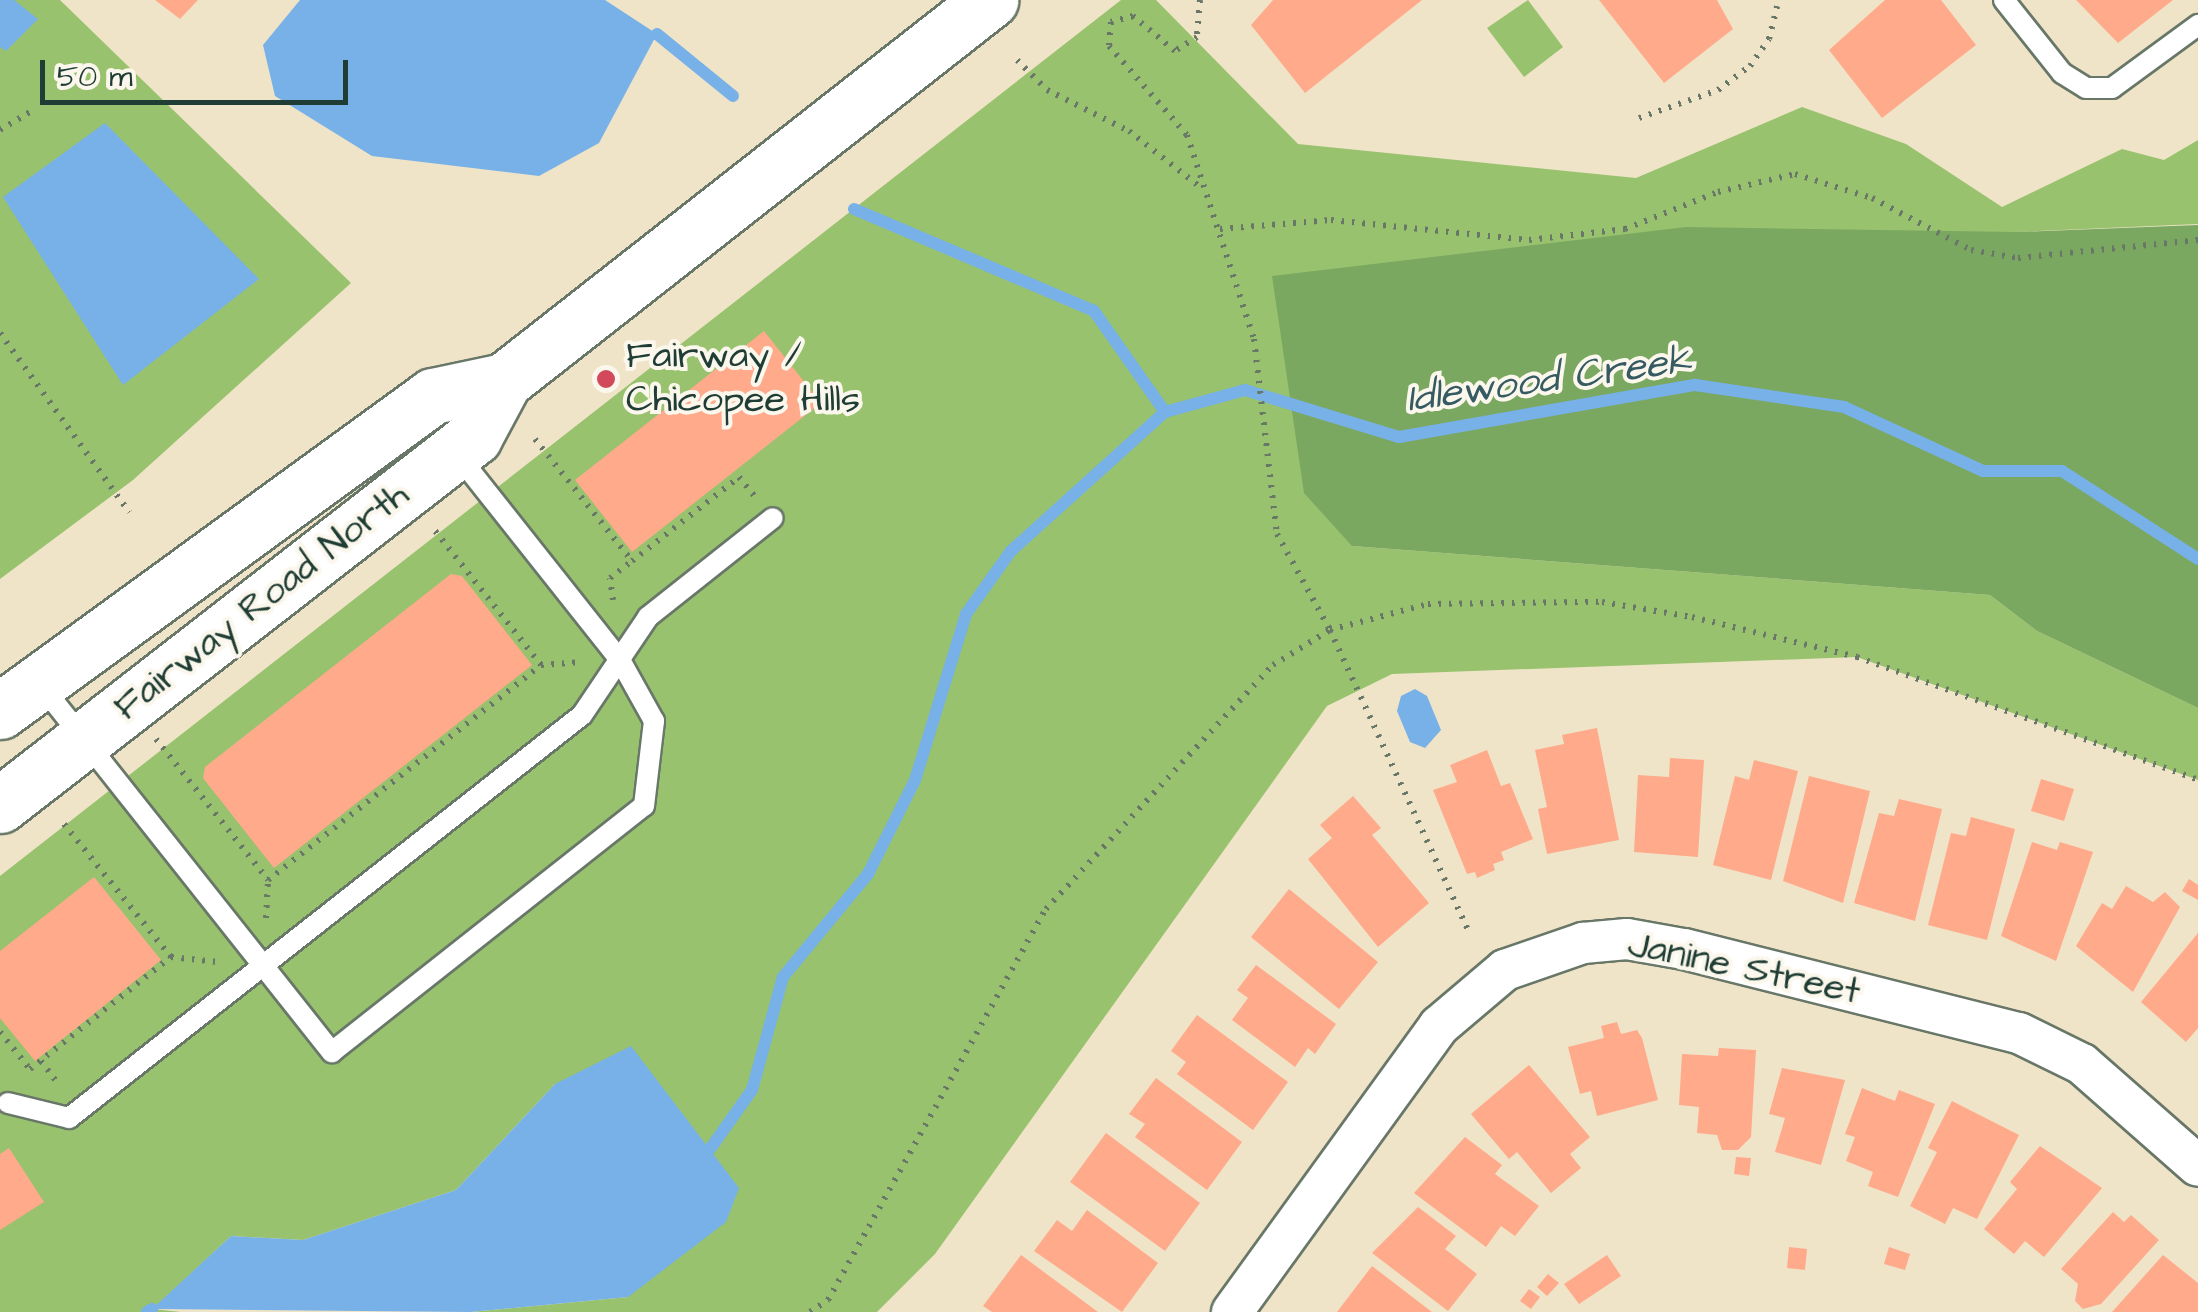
<!DOCTYPE html>
<style>
body{margin:0}
#map{position:relative;width:2198px;height:1312px;overflow:hidden;background:#f0e4c8;font-family:"Architects Daughter",sans-serif}
div>[style]{position:absolute}
[style*='--x']{left:calc(var(--x)*1px);top:calc(var(--y)*1px);width:calc(var(--w)*1px);rotate:calc(var(--a)*1deg)}
.green>*{inset:0;background:#98c26e}
.forest>*{inset:0;background:#7aa861}
.water>*{inset:0;background:#77b1e8}
.stream>*{height:12px;margin:-6px;padding:0 6px;transform-origin:6px;border-radius:6px;background:#77b1e8}
.building>*{inset:0;background:#feaa8b}
.path>*{height:6px;margin-top:-3px;transform-origin:0;background:repeating-linear-gradient(90deg,#687768 0 2.5px,transparent 0 10.5px)}
.roads{filter:drop-shadow(2px 0 #687768) drop-shadow(-2px 0 #687768) drop-shadow(0 2px #687768) drop-shadow(0 -2px #687768)}
.service>*{height:20px;margin:-10px;padding:0 10px;transform-origin:10px;border-radius:10px;background:#fff}
.minor>*{height:40px;margin:-20px;padding:0 20px;transform-origin:20px;border-radius:20px;background:#fff}
.secondary>*{height:55px;margin:-27.5px;padding:0 27.5px;transform-origin:27.5px;border-radius:27.5px;background:#fff}
.dots>*{width:28px;height:28px;translate:-50% -50%;box-sizing:border-box;border:5px solid #fbf7ec;border-radius:50%}
span{translate:-50% -50%;white-space:nowrap;text-align:center;line-height:1.15;-webkit-text-stroke:8px #fbf7ec;paint-order:stroke}
.poi-label{font-size:38px;color:#1f3d34}
.left{translate:0 -50%;text-align:left}
.street-label{font-size:38px;color:#1f3d34}
.water-label{font-size:40px;color:#355a61;font-style:italic}
.scale{position:absolute;left:40px;top:60px;width:308px;height:45px;box-sizing:border-box;border:5px solid #1f3d34;border-top:0;padding-left:12px;font-size:30px;line-height:35px;white-space:nowrap;color:#1f3d34;-webkit-text-stroke:8px #fbf7ec;paint-order:stroke}
</style>
<div id="map">
<div class="green">
<i style="clip-path:polygon(0 0,60px 0,351px 283px,133px 480px,0 579px)"></i>
<i style="clip-path:polygon(1121px 0,1156px 0,1298px 144px,1636px 178px,1802px 107px,1906px 144px,2002px 207px,2122px 149px,2164px 160px,2198px 140px,2198px 224px,2016px 232px,1352px 546px,1990px 595px,2037px 631px,2198px 708px,2198px 780px,1857px 657px,1392px 674px,1327px 706px,935px 1254px,877px 1312px,470px 1312px,628px 1297px,555px 1084px,456px 1190px,303px 1240px,231px 1236px,153px 1309px,181px 1312px,0 1312px,0 876px)"></i>
<i style="clip-path:polygon(1528px 0,1563px 47px,1524px 77px,1487px 28px)"></i>
</div>
<div class="forest">
<i style="clip-path:polygon(2198px 225px,2198px 708px,2037px 631px,1990px 595px,1352px 546px,1304px 493px,1272px 276px,1686px 227px,2016px 232px)"></i>
</div>
<div class="water">
<i style="clip-path:polygon(0 0,14px 0,38px 19px,6px 51px,0 47px)"></i>
<i style="clip-path:polygon(300px 0,605px 0,657px 34px,599px 143px,539px 176px,372px 156px,275px 96px,263px 45px)"></i>
<i style="clip-path:polygon(105px 123px,259px 279px,123px 385px,3px 197px)"></i>
<i style="clip-path:polygon(1415px 689px,1427px 696px,1441px 730px,1425px 748px,1410px 742px,1397px 711px,1401px 696px)"></i>
<i style="clip-path:polygon(631px 1046px,739px 1188px,726px 1222px,628px 1297px,470px 1312px,152px 1309px,231px 1236px,303px 1240px,456px 1190px,555px 1084px)"></i>
</div>
<div class="stream">
<i style="--x:657;--y:34;--w:98;--a:39.2"></i>
<i style="--x:854;--y:209;--w:261;--a:23"></i>
<i style="--x:1094;--y:311;--w:123;--a:54.9"></i>
<i style="--x:710;--y:1149;--w:72;--a:-54.6"></i>
<i style="--x:752;--y:1090;--w:117;--a:-74.7"></i>
<i style="--x:783;--y:977;--w:134;--a:-50.5"></i>
<i style="--x:868;--y:874;--w:105;--a:-63.4"></i>
<i style="--x:915;--y:780;--w:174;--a:-72.9"></i>
<i style="--x:966;--y:614;--w:77;--a:-54.5"></i>
<i style="--x:1011;--y:551;--w:207;--a:-42.1"></i>
<i style="--x:1165;--y:412;--w:83;--a:-15.4"></i>
<i style="--x:1245;--y:390;--w:161;--a:17"></i>
<i style="--x:1399;--y:437;--w:301;--a:-10"></i>
<i style="--x:1695;--y:385;--w:151;--a:8.4"></i>
<i style="--x:1844;--y:407;--w:153;--a:24.7"></i>
<i style="--x:1983;--y:471;--w:79;--a:0"></i>
<i style="--x:2062;--y:471;--w:162;--a:32.9"></i>
<i style="--x:147;--y:1312;--w:6;--a:-31"></i>
</div>
<div class="building">
<i style="clip-path:polygon(155px 0,198px 0,180px 19px)"></i>
<i style="clip-path:polygon(1273px 0,1422px 0,1305px 93px,1251px 25px)"></i>
<i style="clip-path:polygon(1599px 0,1717px 0,1733px 29px,1664px 83px)"></i>
<i style="clip-path:polygon(1885px 0,1941px 0,1976px 45px,1882px 118px,1829px 50px)"></i>
<i style="clip-path:polygon(2076px 0,2173px 0,2118px 43px)"></i>
<i style="clip-path:polygon(764px 331px,821px 403px,632px 552px,575px 480px)"></i>
<i style="clip-path:polygon(451px 574px,462px 576px,532px 665px,274px 868px,203px 778px,205px 767px)"></i>
<i style="clip-path:polygon(1597px 728px,1619px 840px,1547px 854px,1538px 809px,1547px 807px,1535px 750px,1564px 744px,1562px 735px)"></i>
<i style="clip-path:polygon(1487px 750px,1501px 786px,1510px 783px,1533px 839px,1501px 852px,1504px 860px,1493px 864px,1495px 870px,1477px 878px,1475px 872px,1467px 874px,1433px 790px,1457px 782px,1450px 765px)"></i>
<i style="clip-path:polygon(1670px 758px,1704px 760px,1698px 857px,1634px 852px,1638px 775px,1669px 777px)"></i>
<i style="clip-path:polygon(1754px 760px,1798px 771px,1771px 880px,1713px 865px,1735px 776px,1749px 780px)"></i>
<i style="clip-path:polygon(1809px 776px,1870px 791px,1843px 903px,1783px 881px)"></i>
<i style="clip-path:polygon(2041px 779px,2074px 789px,2064px 821px,2031px 811px)"></i>
<i style="clip-path:polygon(1353px 796px,1381px 828px,1372px 835px,1429px 903px,1378px 947px,1308px 859px,1332px 838px,1320px 825px)"></i>
<i style="clip-path:polygon(1899px 799px,1942px 809px,1915px 921px,1854px 903px,1879px 813px,1894px 816px)"></i>
<i style="clip-path:polygon(1971px 817px,2015px 829px,1987px 940px,1928px 925px,1951px 833px,1966px 836px)"></i>
<i style="clip-path:polygon(2032px 842px,2057px 850px,2060px 842px,2093px 852px,2056px 961px,2001px 936px)"></i>
<i style="clip-path:polygon(94px 877px,161px 960px,35px 1061px,0 1018px,0 951px)"></i>
<i style="clip-path:polygon(2189px 879px,2198px 885px,2198px 900px,2182px 891px)"></i>
<i style="clip-path:polygon(2126px 886px,2153px 902px,2165px 892px,2180px 907px,2133px 992px,2076px 946px,2102px 903px,2112px 909px)"></i>
<i style="clip-path:polygon(1289px 889px,1378px 962px,1339px 1009px,1251px 937px)"></i>
<i style="clip-path:polygon(2198px 933px,2198px 1028px,2186px 1042px,2141px 1002px)"></i>
<i style="clip-path:polygon(1256px 965px,1336px 1024px,1315px 1054px,1308px 1048px,1295px 1067px,1232px 1020px,1248px 998px,1237px 990px)"></i>
<i style="clip-path:polygon(1197px 1015px,1288px 1082px,1253px 1130px,1177px 1074px,1186px 1062px,1171px 1051px)"></i>
<i style="clip-path:polygon(1617px 1022px,1621px 1034px,1637px 1030px,1642px 1038px,1658px 1100px,1597px 1116px,1591px 1091px,1580px 1094px,1568px 1047px,1604px 1038px,1601px 1026px)"></i>
<i style="clip-path:polygon(1719px 1048px,1756px 1050px,1751px 1137px,1738px 1150px,1722px 1150px,1717px 1135px,1697px 1133px,1699px 1107px,1679px 1105px,1682px 1054px,1718px 1056px)"></i>
<i style="clip-path:polygon(1529px 1065px,1590px 1137px,1570px 1154px,1581px 1168px,1551px 1193px,1517px 1152px,1509px 1159px,1471px 1114px)"></i>
<i style="clip-path:polygon(1782px 1068px,1845px 1080px,1821px 1165px,1775px 1152px,1785px 1118px,1769px 1114px)"></i>
<i style="clip-path:polygon(1156px 1078px,1242px 1142px,1207px 1190px,1135px 1137px,1145px 1124px,1129px 1114px)"></i>
<i style="clip-path:polygon(1862px 1088px,1895px 1101px,1899px 1090px,1935px 1104px,1898px 1197px,1868px 1186px,1873px 1172px,1846px 1161px,1855px 1137px,1845px 1134px)"></i>
<i style="clip-path:polygon(1952px 1101px,2019px 1135px,1977px 1219px,1953px 1208px,1945px 1224px,1910px 1206px,1937px 1152px,1928px 1148px)"></i>
<i style="clip-path:polygon(1106px 1133px,1200px 1203px,1165px 1251px,1070px 1182px)"></i>
<i style="clip-path:polygon(1465px 1137px,1502px 1165px,1495px 1174px,1539px 1206px,1515px 1236px,1501px 1226px,1486px 1247px,1414px 1193px)"></i>
<i style="clip-path:polygon(2040px 1146px,2102px 1188px,2044px 1257px,2025px 1241px,2014px 1254px,1984px 1229px,2017px 1189px,2010px 1182px)"></i>
<i style="clip-path:polygon(9px 1148px,44px 1202px,0 1230px,0 1154px)"></i>
<i style="clip-path:polygon(1736px 1157px,1751px 1158px,1749px 1176px,1734px 1174px)"></i>
<i style="clip-path:polygon(1418px 1207px,1456px 1236px,1445px 1249px,1477px 1274px,1448px 1311px,1372px 1253px)"></i>
<i style="clip-path:polygon(1087px 1210px,1158px 1263px,1122px 1312px,1034px 1251px,1057px 1220px,1072px 1231px)"></i>
<i style="clip-path:polygon(2113px 1212px,2124px 1222px,2131px 1215px,2159px 1240px,2101px 1304px,2083px 1309px,2075px 1301px,2078px 1284px,2061px 1269px)"></i>
<i style="clip-path:polygon(1789px 1247px,1807px 1249px,1805px 1270px,1787px 1268px)"></i>
<i style="clip-path:polygon(1889px 1247px,1910px 1254px,1905px 1270px,1884px 1264px)"></i>
<i style="clip-path:polygon(1021px 1255px,1098px 1312px,992px 1312px,983px 1306px)"></i>
<i style="clip-path:polygon(1607px 1255px,1621px 1276px,1579px 1304px,1564px 1284px)"></i>
<i style="clip-path:polygon(2163px 1255px,2198px 1283px,2198px 1312px,2112px 1312px)"></i>
<i style="clip-path:polygon(1372px 1266px,1432px 1312px,1337px 1312px)"></i>
<i style="clip-path:polygon(1548px 1274px,1559px 1283px,1547px 1296px,1537px 1287px)"></i>
<i style="clip-path:polygon(1529px 1289px,1540px 1297px,1531px 1309px,1520px 1301px)"></i>
</div>
<div class="path">
<i style="--x:1200;--y:0;--w:37;--a:95"></i>
<i style="--x:1197;--y:37;--w:26;--a:148"></i>
<i style="--x:1175;--y:51;--w:55;--a:-140.2"></i>
<i style="--x:1133;--y:16;--w:23;--a:165"></i>
<i style="--x:1111;--y:22;--w:24;--a:95"></i>
<i style="--x:1109;--y:46;--w:118;--a:48.8"></i>
<i style="--x:1187;--y:135;--w:215;--a:71.8"></i>
<i style="--x:1254;--y:339;--w:196;--a:83.3"></i>
<i style="--x:1277;--y:534;--w:110;--a:61.1"></i>
<i style="--x:1330;--y:630;--w:335;--a:65.3"></i>
<i style="--x:1017;--y:60;--w:42;--a:45"></i>
<i style="--x:1047;--y:90;--w:92;--a:26.6"></i>
<i style="--x:1129;--y:131;--w:89;--a:38.2"></i>
<i style="--x:1639;--y:118;--w:84;--a:-19.5"></i>
<i style="--x:1718;--y:90;--w:40;--a:-37"></i>
<i style="--x:1750;--y:66;--w:33;--a:-55"></i>
<i style="--x:1769;--y:39;--w:34;--a:-76"></i>
<i style="--x:0;--y:130;--w:37;--a:-31"></i>
<i style="--x:1220;--y:229;--w:111;--a:-4.6"></i>
<i style="--x:1331;--y:220;--w:199;--a:5.8"></i>
<i style="--x:1529;--y:240;--w:97;--a:-6.5"></i>
<i style="--x:1625;--y:229;--w:100;--a:-21.7"></i>
<i style="--x:1718;--y:192;--w:79;--a:-13.2"></i>
<i style="--x:1795;--y:174;--w:81;--a:17.3"></i>
<i style="--x:1872;--y:198;--w:112;--a:27.7"></i>
<i style="--x:1971;--y:250;--w:48;--a:9.7"></i>
<i style="--x:2018;--y:258;--w:181;--a:-5.7"></i>
<i style="--x:0;--y:333;--w:221;--a:54.2"></i>
<i style="--x:535;--y:439;--w:156;--a:51.5"></i>
<i style="--x:632;--y:561;--w:136;--a:-38.1"></i>
<i style="--x:739;--y:477;--w:27;--a:51"></i>
<i style="--x:613;--y:600;--w:22;--a:-98"></i>
<i style="--x:610;--y:578;--w:28;--a:-38"></i>
<i style="--x:541;--y:665;--w:42;--a:-4.1"></i>
<i style="--x:156;--y:739;--w:180;--a:51.5"></i>
<i style="--x:268;--y:880;--w:347;--a:-38.2"></i>
<i style="--x:541;--y:665;--w:176;--a:-128.3"></i>
<i style="--x:266;--y:918;--w:38;--a:-87"></i>
<i style="--x:171;--y:957;--w:47;--a:6.1"></i>
<i style="--x:0;--y:1032;--w:48;--a:51"></i>
<i style="--x:30;--y:1069;--w:180;--a:-38.5"></i>
<i style="--x:171;--y:957;--w:177;--a:-128.8"></i>
<i style="--x:41;--y:1061;--w:30;--a:53"></i>
<i style="--x:810;--y:1312;--w:22;--a:-34"></i>
<i style="--x:828;--y:1300;--w:448;--a:-60.9"></i>
<i style="--x:1046;--y:909;--w:333;--a:-47.1"></i>
<i style="--x:1273;--y:665;--w:67;--a:-31.6"></i>
<i style="--x:1330;--y:630;--w:101;--a:-14.9"></i>
<i style="--x:1428;--y:604;--w:174;--a:-0.7"></i>
<i style="--x:1602;--y:602;--w:91;--a:9.5"></i>
<i style="--x:1692;--y:617;--w:170;--a:13.6"></i>
<i style="--x:1857;--y:657;--w:363;--a:19.8"></i>
</div>
<div class="roads">
<div class="service">
<i style="--x:2004;--y:0;--w:93;--a:51.5"></i>
<i style="--x:2062;--y:73;--w:28;--a:32"></i>
<i style="--x:2086;--y:88;--w:26;--a:0"></i>
<i style="--x:2112;--y:88;--w:107;--a:-36.2"></i>
<i style="--x:40;--y:684;--w:470;--a:51.6"></i>
<i style="--x:332;--y:1052;--w:397;--a:-38.3"></i>
<i style="--x:644;--y:806;--w:86;--a:-83.3"></i>
<i style="--x:654;--y:721;--w:70;--a:-119.1"></i>
<i style="--x:620;--y:660;--w:264;--a:-128.4"></i>
<i style="--x:8;--y:1103;--w:63;--a:13.8"></i>
<i style="--x:69;--y:1118;--w:652;--a:-38.15"></i>
<i style="--x:582;--y:715;--w:118;--a:-56"></i>
<i style="--x:648;--y:617;--w:159;--a:-38.4"></i>
</div>
<div class="minor">
<i style="--x:1232;--y:1312;--w:353;--a:-54.1"></i>
<i style="--x:1439;--y:1026;--w:87;--a:-40.3"></i>
<i style="--x:1505;--y:970;--w:83;--a:-19.1"></i>
<i style="--x:1583;--y:943;--w:44;--a:-5.2"></i>
<i style="--x:1627;--y:939;--w:58;--a:10"></i>
<i style="--x:1684;--y:949;--w:345;--a:14.1"></i>
<i style="--x:2019;--y:1033;--w:70;--a:26.2"></i>
<i style="--x:2082;--y:1064;--w:154;--a:41.3"></i>
</div>
<div class="secondary">
<i style="--x:0;--y:711;--w:535;--a:-36.04"></i>
<i style="--x:433;--y:396;--w:73;--a:-11.9"></i>
<i style="--x:0;--y:805;--w:600;--a:-37.82"></i>
<i style="--x:474;--y:437;--w:64;--a:-61.8"></i>
<i style="--x:504;--y:381;--w:618;--a:-38.09"></i>
</div>
</div>
<div class="dots">
<i style="left:606px;top:379px;background:#d1495b"></i>
</div>
<div class="poi-label">
<span class="left" style="left:626px;top:379px">Fairway /<br>Chicopee Hills</span>
</div>
<div class="street-label">
<span style="left:262px;top:602px;rotate:-38deg">Fairway Road North</span>
<span style="left:1744px;top:969px;rotate:12deg">Janine Street</span>
</div>
<div class="water-label">
<span style="left:1549px;top:380px;rotate:-8deg">Idlewood Creek</span>
</div>
<div class="scale">50 m</div>
</div>
